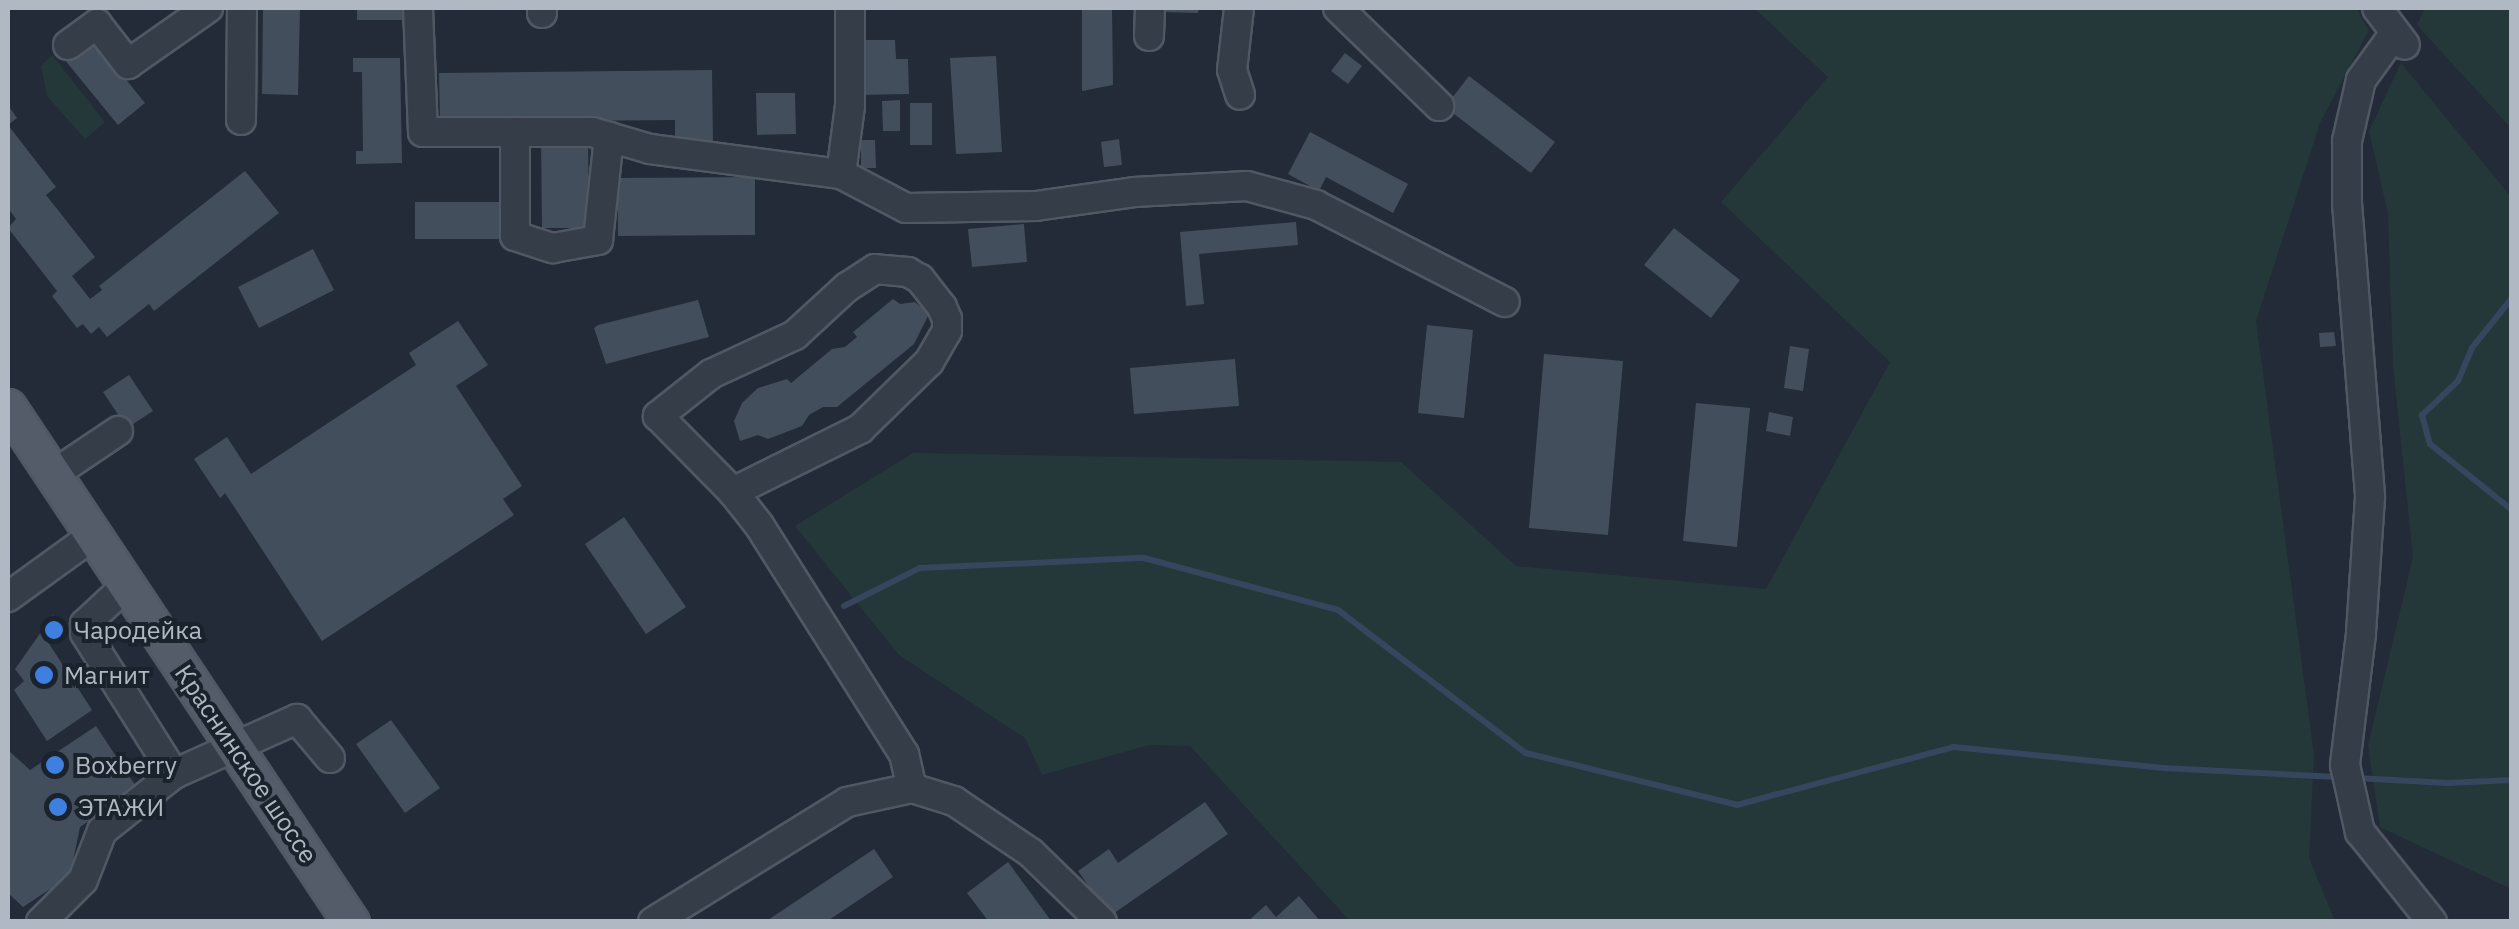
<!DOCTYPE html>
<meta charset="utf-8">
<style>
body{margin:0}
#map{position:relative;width:2519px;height:929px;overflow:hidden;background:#222b37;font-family:"IBM Plex Sans",sans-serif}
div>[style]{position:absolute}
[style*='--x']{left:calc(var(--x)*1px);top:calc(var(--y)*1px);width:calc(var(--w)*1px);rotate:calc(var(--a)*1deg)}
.green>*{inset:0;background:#243839}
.stream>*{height:6px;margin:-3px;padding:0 3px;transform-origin:3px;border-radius:3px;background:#36465e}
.building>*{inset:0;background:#434e5c}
.roads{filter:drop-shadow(2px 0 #505863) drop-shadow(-2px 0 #505863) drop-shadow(0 2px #505863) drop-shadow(0 -2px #505863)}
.minor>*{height:28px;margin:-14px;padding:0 14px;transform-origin:14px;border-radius:14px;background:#353d48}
.major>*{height:35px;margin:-17.5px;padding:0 17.5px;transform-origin:17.5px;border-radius:17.5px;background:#535c68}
.dots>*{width:28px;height:28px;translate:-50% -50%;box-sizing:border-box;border:5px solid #1a222c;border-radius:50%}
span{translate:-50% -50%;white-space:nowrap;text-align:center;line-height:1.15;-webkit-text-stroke:8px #1a222c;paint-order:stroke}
.poi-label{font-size:25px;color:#b0b8c4}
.left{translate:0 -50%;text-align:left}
.street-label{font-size:25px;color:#b0b8c4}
.frame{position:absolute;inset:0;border:10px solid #b0b8c4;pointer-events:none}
</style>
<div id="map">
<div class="green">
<i style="clip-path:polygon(1754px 8px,2356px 8px,2369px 30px,2320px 123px,2256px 321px,2314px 755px,2309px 858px,2335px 921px,1350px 921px,1190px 746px,1149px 745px,1042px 775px,1025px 738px,899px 655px,795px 526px,913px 453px,1401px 462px,1516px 566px,1766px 589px,1890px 362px,1721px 202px,1828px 77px)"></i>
<i style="clip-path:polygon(2425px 8px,2511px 8px,2511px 128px,2417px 25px)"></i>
<i style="clip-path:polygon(52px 55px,105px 122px,85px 139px,47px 96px,41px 66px)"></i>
<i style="clip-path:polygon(2401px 63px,2511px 197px,2511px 889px,2380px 827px,2368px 746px,2413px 557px,2393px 366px,2388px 214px,2369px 131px)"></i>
</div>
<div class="stream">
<i style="--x:2512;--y:298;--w:64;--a:128.7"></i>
<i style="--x:2472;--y:348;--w:36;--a:113"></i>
<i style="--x:2458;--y:381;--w:50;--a:136.6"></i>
<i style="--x:2422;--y:415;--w:30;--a:75"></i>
<i style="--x:2430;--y:444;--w:105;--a:38.8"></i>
<i style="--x:844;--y:606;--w:85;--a:-26.6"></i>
<i style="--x:920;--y:568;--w:224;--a:-2.6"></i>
<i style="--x:1144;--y:558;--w:201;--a:15"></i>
<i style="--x:1338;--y:610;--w:236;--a:37.3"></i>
<i style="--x:1526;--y:753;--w:217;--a:13.8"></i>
<i style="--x:1737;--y:805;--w:224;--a:-15"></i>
<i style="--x:1953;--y:747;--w:212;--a:5.7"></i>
<i style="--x:2164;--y:768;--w:174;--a:3"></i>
<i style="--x:2355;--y:778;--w:93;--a:3.1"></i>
<i style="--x:2448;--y:783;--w:64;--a:-2.7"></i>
</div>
<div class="building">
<i style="clip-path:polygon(263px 8px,300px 8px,298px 95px,262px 94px)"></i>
<i style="clip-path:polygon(357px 8px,404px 8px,404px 20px,357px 20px)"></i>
<i style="clip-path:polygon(1082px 8px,1112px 8px,1113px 85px,1082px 91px)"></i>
<i style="clip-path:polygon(1165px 8px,1199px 8px,1198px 13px,1165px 12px)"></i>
<i style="clip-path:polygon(91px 36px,145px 103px,118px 125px,64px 59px)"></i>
<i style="clip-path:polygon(859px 40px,895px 40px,896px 59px,908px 59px,909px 94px,860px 95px)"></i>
<i style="clip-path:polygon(1345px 53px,1362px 66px,1348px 84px,1331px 71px)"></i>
<i style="clip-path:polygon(996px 56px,1002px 152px,956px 154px,950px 58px)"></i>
<i style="clip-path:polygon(353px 58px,400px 58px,402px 163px,356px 164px,356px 151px,363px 151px,362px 72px,353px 72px)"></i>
<i style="clip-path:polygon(712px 70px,713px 144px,675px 144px,675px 120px,440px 122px,439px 73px)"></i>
<i style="clip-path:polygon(1469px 76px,1555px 142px,1531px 173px,1445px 107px)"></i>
<i style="clip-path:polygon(756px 93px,795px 93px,796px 134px,757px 135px)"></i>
<i style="clip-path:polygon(900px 100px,900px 131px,883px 131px,882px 101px)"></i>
<i style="clip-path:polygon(910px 103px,932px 103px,932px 145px,910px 145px)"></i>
<i style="clip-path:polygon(8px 105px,17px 118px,8px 125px)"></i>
<i style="clip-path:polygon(8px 125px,56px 187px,46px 195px,95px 257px,72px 276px,90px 299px,102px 290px,99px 286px,245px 171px,279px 213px,154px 311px,149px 304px,107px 337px,99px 327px,91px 334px,83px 324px,77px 328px,52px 296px,57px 291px,8px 228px,16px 219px,8px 208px)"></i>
<i style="clip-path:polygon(1310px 132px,1408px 184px,1393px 213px,1326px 177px,1319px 191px,1288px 174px)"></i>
<i style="clip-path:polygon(588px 135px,589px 228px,542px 228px,541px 136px)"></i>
<i style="clip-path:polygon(1119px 139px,1122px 165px,1104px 167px,1101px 142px)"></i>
<i style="clip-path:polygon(861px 140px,875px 140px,876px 168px,861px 168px)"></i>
<i style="clip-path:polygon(755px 177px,755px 235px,618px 236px,618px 178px)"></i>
<i style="clip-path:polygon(415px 202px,499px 202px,499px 239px,415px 239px)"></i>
<i style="clip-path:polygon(1296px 222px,1298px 245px,1199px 254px,1204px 304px,1186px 306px,1180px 232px)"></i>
<i style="clip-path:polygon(1024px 224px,1027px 262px,972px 267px,968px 229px)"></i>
<i style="clip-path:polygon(1674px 228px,1740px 280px,1711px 318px,1644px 265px)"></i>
<i style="clip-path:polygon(313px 249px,334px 290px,259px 328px,238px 287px)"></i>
<i style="clip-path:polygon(893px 299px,900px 304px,915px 302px,929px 314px,914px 344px,837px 407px,823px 407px,809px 415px,802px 426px,768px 439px,758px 435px,740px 441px,734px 421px,742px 403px,758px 388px,787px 379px,791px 383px,832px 349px,845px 347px,857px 337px,853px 332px)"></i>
<i style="clip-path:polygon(698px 300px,709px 337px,606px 364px,594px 328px,598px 325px)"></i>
<i style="clip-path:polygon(458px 321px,488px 365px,456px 386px,522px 486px,503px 499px,514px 515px,322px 641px,225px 493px,220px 498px,194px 459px,227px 437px,251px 474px,416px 365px,409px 353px)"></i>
<i style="clip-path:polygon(1427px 325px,1473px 330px,1464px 418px,1418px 413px)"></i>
<i style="clip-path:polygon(2334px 332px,2336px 346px,2320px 347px,2319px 333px)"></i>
<i style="clip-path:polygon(1790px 346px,1809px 349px,1803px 391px,1784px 388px)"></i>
<i style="clip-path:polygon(1544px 354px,1623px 361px,1608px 535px,1529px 528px)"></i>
<i style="clip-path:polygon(1235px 359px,1239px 406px,1134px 414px,1130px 368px)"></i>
<i style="clip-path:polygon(129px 375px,153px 411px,127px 428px,103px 392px)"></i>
<i style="clip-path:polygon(1696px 403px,1750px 408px,1737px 547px,1683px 541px)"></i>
<i style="clip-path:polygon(1769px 412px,1793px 417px,1790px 436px,1766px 431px)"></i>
<i style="clip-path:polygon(624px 517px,686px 607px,646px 634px,585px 544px)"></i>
<i style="clip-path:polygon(53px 615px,65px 633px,48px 642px,92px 710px,47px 741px,14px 690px,24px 681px,15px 669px)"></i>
<i style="clip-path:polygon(391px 720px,440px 788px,405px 813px,356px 744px)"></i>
<i style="clip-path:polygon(96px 726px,137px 788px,80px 827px,70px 876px,23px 907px,8px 893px,8px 750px,30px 770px)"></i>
<i style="clip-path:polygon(1205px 802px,1228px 834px,1110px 916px,1078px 871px,1109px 849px,1118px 863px)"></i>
<i style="clip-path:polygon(874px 849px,893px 877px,826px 922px,765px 922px)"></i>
<i style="clip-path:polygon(1008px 862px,1052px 922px,989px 922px,967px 893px)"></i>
<i style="clip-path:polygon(1299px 896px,1321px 922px,1247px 922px,1266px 905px,1276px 917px)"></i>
</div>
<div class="roads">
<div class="minor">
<i style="--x:418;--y:8;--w:124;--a:87.7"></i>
<i style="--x:423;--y:132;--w:169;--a:0"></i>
<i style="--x:592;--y:132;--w:60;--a:16.3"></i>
<i style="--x:650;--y:149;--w:193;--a:7.5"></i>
<i style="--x:841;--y:174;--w:73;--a:27.6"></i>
<i style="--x:906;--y:208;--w:130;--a:-0.9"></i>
<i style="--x:1036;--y:206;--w:99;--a:-8.1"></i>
<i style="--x:1134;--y:192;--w:113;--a:-3"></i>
<i style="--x:1247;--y:186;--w:72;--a:15.4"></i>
<i style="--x:1316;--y:205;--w:212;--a:27.2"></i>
<i style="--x:542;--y:8;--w:5;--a:90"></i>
<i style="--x:1239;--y:8;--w:62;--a:96.4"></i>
<i style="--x:1232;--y:70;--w:26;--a:72"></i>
<i style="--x:1338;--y:8;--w:141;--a:44.1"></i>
<i style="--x:2377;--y:8;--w:46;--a:52.9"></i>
<i style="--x:2395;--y:33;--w:58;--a:125.9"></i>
<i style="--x:2361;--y:80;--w:63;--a:102.9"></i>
<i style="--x:2347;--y:141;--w:62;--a:90"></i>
<i style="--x:2347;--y:203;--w:295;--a:85.5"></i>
<i style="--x:2370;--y:497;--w:137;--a:93.8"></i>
<i style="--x:2361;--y:634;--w:132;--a:97"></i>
<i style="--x:2345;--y:765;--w:69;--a:77.4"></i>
<i style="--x:2360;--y:832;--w:115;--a:51.3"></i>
<i style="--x:1149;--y:36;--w:28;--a:-88"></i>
<i style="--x:68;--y:45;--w:36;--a:-36"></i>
<i style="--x:97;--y:24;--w:51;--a:52.2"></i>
<i style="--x:128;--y:64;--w:98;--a:-35"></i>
<i style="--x:241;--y:120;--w:112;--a:-89.5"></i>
<i style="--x:515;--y:132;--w:104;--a:90"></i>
<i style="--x:515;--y:236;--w:40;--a:18"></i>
<i style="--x:553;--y:248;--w:46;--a:-10.1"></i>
<i style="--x:598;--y:240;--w:104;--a:-83.9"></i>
<i style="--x:841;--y:174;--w:69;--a:-82.5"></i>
<i style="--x:850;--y:106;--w:98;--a:-90"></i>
<i style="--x:54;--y:474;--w:77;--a:-33.9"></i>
<i style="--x:733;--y:492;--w:142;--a:-26.4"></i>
<i style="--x:860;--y:429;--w:96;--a:-44.2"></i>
<i style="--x:929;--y:362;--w:36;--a:-60"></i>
<i style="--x:947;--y:331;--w:12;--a:-90"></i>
<i style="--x:947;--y:319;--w:13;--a:-113"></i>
<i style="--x:942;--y:307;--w:36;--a:-128"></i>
<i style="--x:920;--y:279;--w:14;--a:-150"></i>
<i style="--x:908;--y:272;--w:33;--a:-175"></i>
<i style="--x:875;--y:269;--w:33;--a:147"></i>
<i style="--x:847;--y:287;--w:71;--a:137.3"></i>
<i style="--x:795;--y:335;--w:93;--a:155.1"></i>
<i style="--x:711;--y:374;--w:68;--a:141.6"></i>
<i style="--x:658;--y:416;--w:107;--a:45.4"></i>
<i style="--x:733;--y:492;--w:42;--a:51.8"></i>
<i style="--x:759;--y:525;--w:271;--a:57.7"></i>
<i style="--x:904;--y:754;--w:35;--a:77"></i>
<i style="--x:128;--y:584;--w:59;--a:137.1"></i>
<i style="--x:85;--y:624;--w:9;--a:90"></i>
<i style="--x:85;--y:633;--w:167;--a:57.7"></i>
<i style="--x:174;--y:774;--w:135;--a:-24.1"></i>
<i style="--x:297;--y:719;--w:51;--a:49.8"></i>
<i style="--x:8;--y:597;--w:107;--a:-35.9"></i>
<i style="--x:41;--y:922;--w:59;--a:-45"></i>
<i style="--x:83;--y:880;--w:53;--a:-68.8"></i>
<i style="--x:102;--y:831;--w:92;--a:-38.4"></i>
<i style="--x:653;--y:922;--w:228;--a:-31.7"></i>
<i style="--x:847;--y:802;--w:66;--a:-12.2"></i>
<i style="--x:912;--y:788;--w:44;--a:17.2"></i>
<i style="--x:954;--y:801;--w:93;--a:34"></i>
<i style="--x:1031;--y:853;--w:99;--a:44.2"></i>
</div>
<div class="major">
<i style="--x:8;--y:407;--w:619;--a:56.34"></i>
</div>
</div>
<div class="dots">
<i style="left:54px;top:630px;background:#3f7fe0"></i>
<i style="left:44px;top:675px;background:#3f7fe0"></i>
<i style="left:55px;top:765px;background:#3f7fe0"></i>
<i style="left:58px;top:807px;background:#3f7fe0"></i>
</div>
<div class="poi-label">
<span class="left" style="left:74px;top:630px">Чародейка</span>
<span class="left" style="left:64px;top:675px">Магнит</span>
<span class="left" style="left:75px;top:765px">Boxberry</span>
<span class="left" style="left:78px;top:807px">ЭТАЖИ</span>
</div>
<div class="street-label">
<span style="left:246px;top:764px;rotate:56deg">Краснинское шоссе</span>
</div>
<div class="frame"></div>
</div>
